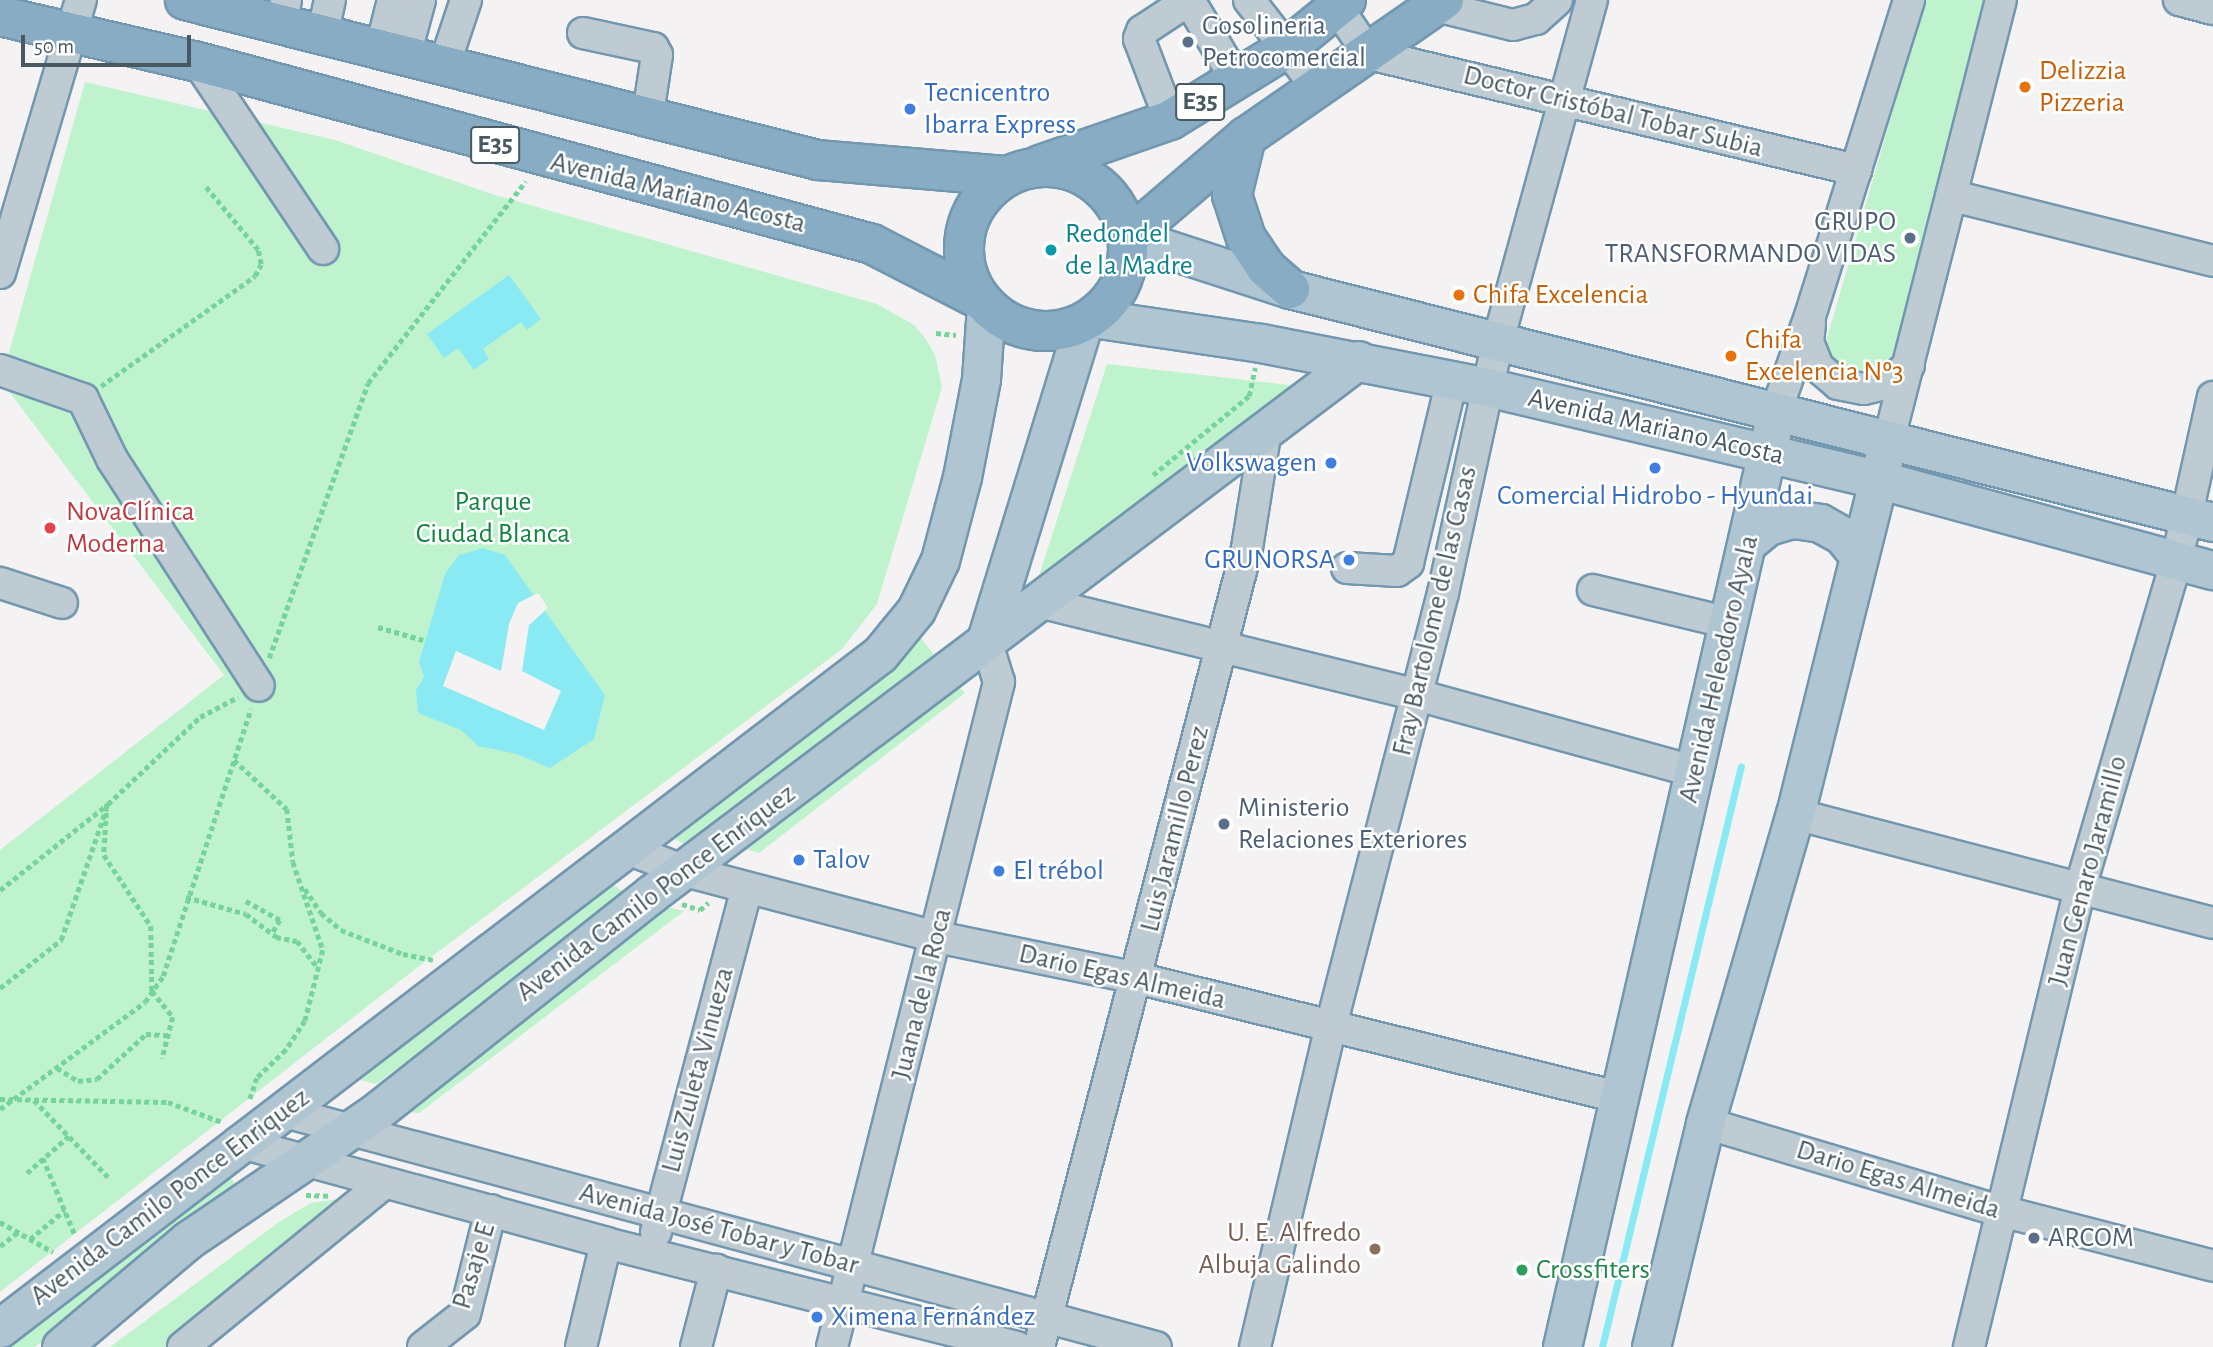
<!DOCTYPE html>
<meta charset="utf-8">
<style>
body{margin:0}
#map{position:relative;width:2213px;height:1347px;overflow:hidden;background:#f4f2f2;font-family:"Alegreya Sans",sans-serif}
div>[style]{position:absolute}
[style*='--x']{left:calc(var(--x)*1px);top:calc(var(--y)*1px);width:calc(var(--w)*1px);rotate:calc(var(--a)*1deg)}
.green>*{inset:0;background:#bff3cd}
.water>*{inset:0;background:#8aeaf3}
.pier>*{inset:0;background:#f4f2f2}
.stream>*{height:7px;margin:-3.5px;padding:0 3.5px;transform-origin:3.5px;border-radius:3.5px;background:#8aeaf3}
.path>*{height:4.5px;margin-top:-2.25px;transform-origin:0;background:repeating-linear-gradient(90deg,#74d499 0 5px,transparent 0 8.5px)}
.roads{filter:drop-shadow(2px 0 #7297b0) drop-shadow(-2px 0 #7297b0) drop-shadow(0 2px #7297b0) drop-shadow(0 -2px #7297b0)}
.minor>*{height:30px;margin:-15px;padding:0 15px;transform-origin:15px;border-radius:15px;background:#bfcbd2}
.major>*{height:37px;margin:-18.5px;padding:0 18.5px;transform-origin:18.5px;border-radius:18.5px;background:#b0c5d2}
.highway>*{height:38px;margin:-19px;padding:0 19px;transform-origin:19px;border-radius:19px;background:#87acc3}
.highway>.ring{margin:-19px;padding:0;box-sizing:content-box;background:none;border:38px solid #87acc3;border-radius:50%}
.dots>*{width:19px;height:19px;translate:-50% -50%;box-sizing:border-box;border:4px solid #fff;border-radius:50%}
span{translate:-50% -50%;white-space:nowrap;text-align:center;line-height:1.15;-webkit-text-stroke:5px #fff;paint-order:stroke}
.shield-label span{padding:2px 5px;background:#fff;border:2px solid;border-radius:5px;-webkit-text-stroke-width:0}
.shield-label{font-size:26px;color:#485961;font-weight:700}
.service-label{font-size:28px;color:#4e5e75}
.left{translate:0 -50%;text-align:left}
.right{translate:-100% -50%;text-align:right}
.food-label{font-size:28px;color:#c56008}
.shop-label{font-size:28px;color:#366cbe}
.street-label{font-size:28px;color:#485961}
.culture-label{font-size:28px;color:#0d838f}
.park-label{font-size:28px;color:#11853d}
.health-label{font-size:28px;color:#be3a42}
.education-label{font-size:28px;color:#785e54}
.leisure-label{font-size:28px;color:#27864d}
.scale{position:absolute;left:21px;top:35px;width:170px;height:32px;box-sizing:border-box;border:4px solid #485961;border-top:0;padding-left:9px;font-size:21px;line-height:24px;white-space:nowrap;color:#485961;-webkit-text-stroke:5px #fff;paint-order:stroke}
</style>
<div id="map">
<div class="green">
<i style="clip-path:polygon(1925px 0,1990px 0,1889px 368px,1881px 377px,1835px 376px,1825px 345px)"></i>
<i style="clip-path:polygon(85px 82px,335px 140px,495px 195px,877px 304px,914px 325px,925px 338px,935px 355px,942px 387px,877px 604px,842px 649px,423px 963px,0 1292px,0 850px,224px 675px,1px 381px)"></i>
<i style="clip-path:polygon(1107px 364px,1297px 386px,1038px 579px)"></i>
<i style="clip-path:polygon(921px 638px,937px 658px,687px 845px,676px 840px,674px 830px)"></i>
<i style="clip-path:polygon(954px 682px,965px 693px,759px 853px,736px 846px)"></i>
<i style="clip-path:polygon(614px 885px,629px 896px,376px 1084px,356px 1079px)"></i>
<i style="clip-path:polygon(658px 905px,684px 911px,419px 1113px,403px 1112px)"></i>
<i style="clip-path:polygon(222px 1169px,240px 1188px,35px 1347px,1px 1347px)"></i>
<i style="clip-path:polygon(340px 1199px,370px 1212px,200px 1347px,110px 1347px,279px 1222px,311px 1203px)"></i>
</div>
<div class="water">
<i style="clip-path:polygon(509px 275px,541px 319px,527px 330px,521px 322px,483px 349px,489px 359px,474px 370px,458px 348px,444px 358px,427px 334px)"></i>
<i style="clip-path:polygon(483px 548px,505px 555px,605px 695px,594px 739px,550px 768px,517px 754px,478px 746px,461px 730px,418px 713px,416px 690px,424px 677px,419px 662px,445px 574px,459px 555px)"></i>
</div>
<div class="pier">
<i style="clip-path:polygon(538px 593px,548px 608px,529px 625px,522px 671px,561px 691px,544px 730px,443px 686px,456px 651px,501px 671px,509px 624px,518px 603px)"></i>
</div>
<div class="stream">
<i style="--x:1602;--y:1347;--w:597;--a:-76.55"></i>
</div>
<div class="path">
<i style="--x:936;--y:333;--w:20;--a:6"></i>
<i style="--x:1010;--y:342;--w:37;--a:8"></i>
<i style="--x:101;--y:386;--w:189;--a:-35.5"></i>
<i style="--x:255;--y:276;--w:13;--a:-63"></i>
<i style="--x:261;--y:264;--w:14;--a:-102"></i>
<i style="--x:258;--y:250;--w:85;--a:-129.7"></i>
<i style="--x:1153;--y:475;--w:124;--a:-39.5"></i>
<i style="--x:1249;--y:396;--w:29;--a:-78"></i>
<i style="--x:378;--y:627;--w:47;--a:16.1"></i>
<i style="--x:269;--y:658;--w:292;--a:-70.2"></i>
<i style="--x:368;--y:383;--w:256;--a:-52"></i>
<i style="--x:234;--y:760;--w:72;--a:42.8"></i>
<i style="--x:287;--y:809;--w:53;--a:83.5"></i>
<i style="--x:293;--y:862;--w:93;--a:71.2"></i>
<i style="--x:323;--y:950;--w:73;--a:104.2"></i>
<i style="--x:305;--y:1021;--w:35;--a:123"></i>
<i style="--x:286;--y:1050;--w:40;--a:136"></i>
<i style="--x:257;--y:1078;--w:22;--a:108"></i>
<i style="--x:107;--y:804;--w:51;--a:93.4"></i>
<i style="--x:104;--y:855;--w:85;--a:56.5"></i>
<i style="--x:151;--y:926;--w:65;--a:89.1"></i>
<i style="--x:152;--y:991;--w:33;--a:51"></i>
<i style="--x:173;--y:1017;--w:43;--a:104.7"></i>
<i style="--x:305;--y:889;--w:29;--a:56"></i>
<i style="--x:321;--y:913;--w:26;--a:40"></i>
<i style="--x:341;--y:930;--w:66;--a:21.2"></i>
<i style="--x:403;--y:954;--w:31;--a:11"></i>
<i style="--x:0;--y:890;--w:138;--a:-38.5"></i>
<i style="--x:108;--y:804;--w:127;--a:-43.4"></i>
<i style="--x:200;--y:717;--w:43;--a:-27.8"></i>
<i style="--x:186;--y:897;--w:62;--a:15.8"></i>
<i style="--x:246;--y:914;--w:38;--a:37"></i>
<i style="--x:276;--y:937;--w:21;--a:11"></i>
<i style="--x:297;--y:941;--w:31;--a:52"></i>
<i style="--x:246;--y:901;--w:39;--a:29"></i>
<i style="--x:280;--y:920;--w:16;--a:120"></i>
<i style="--x:682;--y:904;--w:19;--a:18"></i>
<i style="--x:700;--y:910;--w:11;--a:-41"></i>
<i style="--x:0;--y:988;--w:78;--a:-38.2"></i>
<i style="--x:61;--y:940;--w:139;--a:-71"></i>
<i style="--x:57;--y:1068;--w:25;--a:32"></i>
<i style="--x:78;--y:1081;--w:19;--a:-6"></i>
<i style="--x:97;--y:1079;--w:67;--a:-42.6"></i>
<i style="--x:146;--y:1034;--w:22;--a:3"></i>
<i style="--x:0;--y:1099;--w:168;--a:1"></i>
<i style="--x:168;--y:1102;--w:58;--a:20.3"></i>
<i style="--x:34;--y:1100;--w:107;--a:46.1"></i>
<i style="--x:0;--y:1109;--w:180;--a:-36.4"></i>
<i style="--x:145;--y:1002;--w:32;--a:-55"></i>
<i style="--x:163;--y:976;--w:281;--a:-71.8"></i>
<i style="--x:43;--y:1158;--w:83;--a:67.4"></i>
<i style="--x:27;--y:1173;--w:56;--a:-41.4"></i>
<i style="--x:306;--y:1195;--w:23;--a:2"></i>
<i style="--x:0;--y:1222;--w:61;--a:29.5"></i>
<i style="--x:30;--y:1239;--w:45;--a:-39.6"></i>
<i style="--x:0;--y:1246;--w:23;--a:-38"></i>
</div>
<div class="roads">
<div class="minor">
<i style="--x:1189;--y:0;--w:92;--a:59.3"></i>
<i style="--x:1249;--y:0;--w:110;--a:52"></i>
<i style="--x:1332;--y:0;--w:65;--a:55.6"></i>
<i style="--x:1369;--y:54;--w:501;--a:13.4"></i>
<i style="--x:2179;--y:0;--w:35;--a:15"></i>
<i style="--x:1436;--y:6;--w:79;--a:13.9"></i>
<i style="--x:1513;--y:25;--w:24;--a:-15"></i>
<i style="--x:1536;--y:19;--w:28;--a:-42"></i>
<i style="--x:281;--y:26;--w:26;--a:-79"></i>
<i style="--x:583;--y:33;--w:72;--a:12.1"></i>
<i style="--x:653;--y:48;--w:8;--a:60"></i>
<i style="--x:657;--y:55;--w:66;--a:98.7"></i>
<i style="--x:322;--y:37;--w:38;--a:-78"></i>
<i style="--x:380;--y:52;--w:54;--a:-76"></i>
<i style="--x:404;--y:59;--w:61;--a:-74.8"></i>
<i style="--x:198;--y:62;--w:225;--a:56.2"></i>
<i style="--x:443;--y:69;--w:73;--a:-71.6"></i>
<i style="--x:1170;--y:120;--w:87;--a:-110.9"></i>
<i style="--x:1139;--y:39;--w:9;--a:-69"></i>
<i style="--x:1142;--y:31;--w:56;--a:-33.4"></i>
<i style="--x:1953;--y:196;--w:268;--a:14"></i>
<i style="--x:0;--y:273;--w:285;--a:-73.5"></i>
<i style="--x:1810;--y:324;--w:18;--a:96"></i>
<i style="--x:1808;--y:342;--w:27;--a:68"></i>
<i style="--x:1818;--y:367;--w:26;--a:40"></i>
<i style="--x:1838;--y:384;--w:26;--a:11"></i>
<i style="--x:1864;--y:389;--w:26;--a:-13"></i>
<i style="--x:1889;--y:383;--w:27;--a:-42"></i>
<i style="--x:0;--y:370;--w:88;--a:19.3"></i>
<i style="--x:83;--y:399;--w:67;--a:64.2"></i>
<i style="--x:112;--y:459;--w:270;--a:57.1"></i>
<i style="--x:1776;--y:411;--w:101;--a:-70.3"></i>
<i style="--x:1810;--y:316;--w:331;--a:-72.6"></i>
<i style="--x:1888;--y:443;--w:457;--a:-75.7"></i>
<i style="--x:1347;--y:568;--w:50;--a:3.4"></i>
<i style="--x:1397;--y:571;--w:14;--a:-36"></i>
<i style="--x:1408;--y:563;--w:188;--a:-76.5"></i>
<i style="--x:0;--y:583;--w:65;--a:17.9"></i>
<i style="--x:1593;--y:590;--w:140;--a:13.6"></i>
<i style="--x:1039;--y:602;--w:389;--a:13.8"></i>
<i style="--x:1417;--y:695;--w:289;--a:15.4"></i>
<i style="--x:1795;--y:814;--w:432;--a:14.6"></i>
<i style="--x:625;--y:848;--w:64;--a:21"></i>
<i style="--x:685;--y:871;--w:260;--a:14.7"></i>
<i style="--x:937;--y:937;--w:204;--a:11.6"></i>
<i style="--x:1137;--y:978;--w:499;--a:13.9"></i>
<i style="--x:281;--y:1111;--w:906;--a:15.09"></i>
<i style="--x:1705;--y:1123;--w:309;--a:16.6"></i>
<i style="--x:2001;--y:1211;--w:219;--a:14.5"></i>
<i style="--x:238;--y:1142;--w:382;--a:15.3"></i>
<i style="--x:606;--y:1243;--w:424;--a:14.2"></i>
<i style="--x:656;--y:1232;--w:356;--a:-75.2"></i>
<i style="--x:183;--y:1347;--w:259;--a:-39.2"></i>
<i style="--x:423;--y:1347;--w:53;--a:-38.2"></i>
<i style="--x:465;--y:1314;--w:107;--a:-76"></i>
<i style="--x:581;--y:1347;--w:107;--a:-76.5"></i>
<i style="--x:696;--y:1347;--w:80;--a:-75.4"></i>
<i style="--x:832;--y:1347;--w:686;--a:-75.9"></i>
<i style="--x:999;--y:682;--w:44;--a:-107.2"></i>
<i style="--x:1039;--y:1347;--w:826;--a:-75.41"></i>
<i style="--x:1247;--y:548;--w:120;--a:-80.9"></i>
<i style="--x:1255;--y:1347;--w:330;--a:-76.7"></i>
<i style="--x:1331;--y:1026;--w:447;--a:-75.5"></i>
<i style="--x:1443;--y:593;--w:258;--a:-77.7"></i>
<i style="--x:1498;--y:341;--w:354;--a:-74.6"></i>
<i style="--x:1969;--y:1347;--w:475;--a:-76.4"></i>
<i style="--x:2081;--y:885;--w:340;--a:-73.6"></i>
<i style="--x:2177;--y:559;--w:166;--a:-77.5"></i>
</div>
<div class="major">
<i style="--x:1130;--y:237;--w:168;--a:18"></i>
<i style="--x:1290;--y:289;--w:952;--a:14.17"></i>
<i style="--x:1092;--y:318;--w:171;--a:8.4"></i>
<i style="--x:1261;--y:343;--w:230;--a:11"></i>
<i style="--x:1487;--y:387;--w:401;--a:13.3"></i>
<i style="--x:1877;--y:479;--w:348;--a:15.2"></i>
<i style="--x:1748;--y:542;--w:26;--a:-39"></i>
<i style="--x:1768;--y:526;--w:26;--a:-16"></i>
<i style="--x:1793;--y:519;--w:27;--a:8"></i>
<i style="--x:1820;--y:523;--w:25;--a:29"></i>
<i style="--x:1842;--y:535;--w:27;--a:51"></i>
<i style="--x:986;--y:640;--w:333;--a:-72.9"></i>
<i style="--x:0;--y:1328;--w:1108;--a:-37.45"></i>
<i style="--x:880;--y:654;--w:57;--a:-50.7"></i>
<i style="--x:916;--y:610;--w:55;--a:-64.4"></i>
<i style="--x:940;--y:560;--w:86;--a:-75.2"></i>
<i style="--x:962;--y:477;--w:100;--a:-79"></i>
<i style="--x:981;--y:379;--w:73;--a:-86.1"></i>
<i style="--x:61;--y:1347;--w:166;--a:-40.1"></i>
<i style="--x:188;--y:1240;--w:227;--a:-34.2"></i>
<i style="--x:376;--y:1112;--w:351;--a:-38.4"></i>
<i style="--x:651;--y:894;--w:886;--a:-37.06"></i>
<i style="--x:1562;--y:1347;--w:941;--a:-77.1"></i>
<i style="--x:1651;--y:1347;--w:230;--a:-76.4"></i>
<i style="--x:1705;--y:1123;--w:322;--a:-73.8"></i>
<i style="--x:1795;--y:814;--w:371;--a:-76"></i>
</div>
<div class="highway">
<i style="--x:185;--y:0;--w:653;--a:14.19"></i>
<i style="--x:818;--y:160;--w:189;--a:4.9"></i>
<i style="--x:0;--y:16;--w:203;--a:13.1"></i>
<i style="--x:198;--y:62;--w:698;--a:15.11"></i>
<i style="--x:872;--y:244;--w:123;--a:27.2"></i>
<i style="--x:1246;--y:137;--w:60;--a:103.6"></i>
<i style="--x:1232;--y:195;--w:45;--a:72"></i>
<i style="--x:1246;--y:238;--w:36;--a:56"></i>
<i style="--x:1266;--y:268;--w:32;--a:41"></i>
<i style="--x:1040;--y:165;--w:138;--a:-19.1"></i>
<i style="--x:1170;--y:120;--w:137;--a:-31.6"></i>
<i style="--x:1287;--y:48;--w:76;--a:-39.1"></i>
<i class="ring" style="left:964px;top:167px;width:126px;height:126px"></i>
<i style="--x:1130;--y:236;--w:153;--a:-40.5"></i>
<i style="--x:1246;--y:137;--w:241;--a:-34.7"></i>
</div>
</div>
<div class="dots">
<i style="left:1188px;top:42px;background:#5c6f8a"></i>
<i style="left:2025px;top:87px;background:#e8710a"></i>
<i style="left:910px;top:109px;background:#3f7fe0"></i>
<i style="left:1910px;top:238px;background:#5c6f8a"></i>
<i style="left:1051px;top:250px;background:#0f9aa8"></i>
<i style="left:1459px;top:295px;background:#e8710a"></i>
<i style="left:1731px;top:356px;background:#e8710a"></i>
<i style="left:1331px;top:463px;background:#3f7fe0"></i>
<i style="left:1655px;top:468px;background:#3f7fe0"></i>
<i style="left:50px;top:528px;background:#e0444e"></i>
<i style="left:1349px;top:560px;background:#3f7fe0"></i>
<i style="left:1224px;top:824px;background:#5c6f8a"></i>
<i style="left:799px;top:860px;background:#3f7fe0"></i>
<i style="left:999px;top:871px;background:#3f7fe0"></i>
<i style="left:2034px;top:1238px;background:#5c6f8a"></i>
<i style="left:1375px;top:1249px;background:#8d6e63"></i>
<i style="left:1522px;top:1270px;background:#2e9e5b"></i>
<i style="left:817px;top:1317px;background:#3f7fe0"></i>
</div>
<div class="shield-label">
<span style="left:1200px;top:102px">E35</span>
<span style="left:495px;top:145px">E35</span>
</div>
<div class="service-label">
<span class="left" style="left:1202px;top:42px">Gosolineria<br>Petrocomercial</span>
<span class="right" style="left:1896px;top:238px">GRUPO<br>TRANSFORMANDO VIDAS</span>
<span class="left" style="left:1238px;top:824px">Ministerio<br>Relaciones Exteriores</span>
<span class="left" style="left:2048px;top:1238px">ARCOM</span>
</div>
<div class="food-label">
<span class="left" style="left:2039px;top:87px">Delizzia<br>Pizzeria</span>
<span class="left" style="left:1473px;top:295px">Chifa Excelencia</span>
<span class="left" style="left:1745px;top:356px">Chifa<br>Excelencia Nº3</span>
</div>
<div class="shop-label">
<span class="left" style="left:924px;top:109px">Tecnicentro<br>Ibarra Express</span>
<span class="right" style="left:1317px;top:463px">Volkswagen</span>
<span style="left:1655px;top:496px">Comercial Hidrobo - Hyundai</span>
<span class="right" style="left:1335px;top:560px">GRUNORSA</span>
<span class="left" style="left:813px;top:860px">Talov</span>
<span class="left" style="left:1013px;top:871px">El trébol</span>
<span class="left" style="left:831px;top:1317px">Ximena Fernández</span>
</div>
<div class="street-label">
<span style="left:1613px;top:112px;rotate:14deg">Doctor Cristóbal Tobar Subia</span>
<span style="left:678px;top:193px;rotate:14deg">Avenida Mariano Acosta</span>
<span style="left:1656px;top:427px;rotate:13deg">Avenida Mariano Acosta</span>
<span style="left:1435px;top:611px;rotate:-77deg">Fray Bartolome de las Casas</span>
<span style="left:1719px;top:669px;rotate:-77deg">Avenida Heleodoro Ayala</span>
<span style="left:1175px;top:829px;rotate:-76deg">Luis Jaramillo Perez</span>
<span style="left:2088px;top:871px;rotate:-75deg">Juan Genaro Jaramillo</span>
<span style="left:656px;top:893px;rotate:-37deg">Avenida Camilo Ponce Enriquez</span>
<span style="left:1122px;top:977px;rotate:13deg">Dario Egas Almeida</span>
<span style="left:922px;top:994px;rotate:-76deg">Juana de la Roca</span>
<span style="left:698px;top:1070px;rotate:-75deg">Luis Zuleta Vinueza</span>
<span style="left:1898px;top:1180px;rotate:17deg">Dario Egas Almeida</span>
<span style="left:170px;top:1197px;rotate:-37deg">Avenida Camilo Ponce Enriquez</span>
<span style="left:719px;top:1229px;rotate:15deg">Avenida José Tobar y Tobar</span>
<span style="left:474px;top:1266px;rotate:-73deg">Pasaje E</span>
</div>
<div class="culture-label">
<span class="left" style="left:1065px;top:250px">Redondel<br>de la Madre</span>
</div>
<div class="park-label">
<span style="left:493px;top:518px">Parque<br>Ciudad Blanca</span>
</div>
<div class="health-label">
<span class="left" style="left:66px;top:528px">NovaClínica<br>Moderna</span>
</div>
<div class="education-label">
<span class="right" style="left:1361px;top:1249px">U. E. Alfredo<br>Albuja Galindo</span>
</div>
<div class="leisure-label">
<span class="left" style="left:1536px;top:1270px">Crossfiters</span>
</div>
<div class="scale">50 m</div>
</div>
